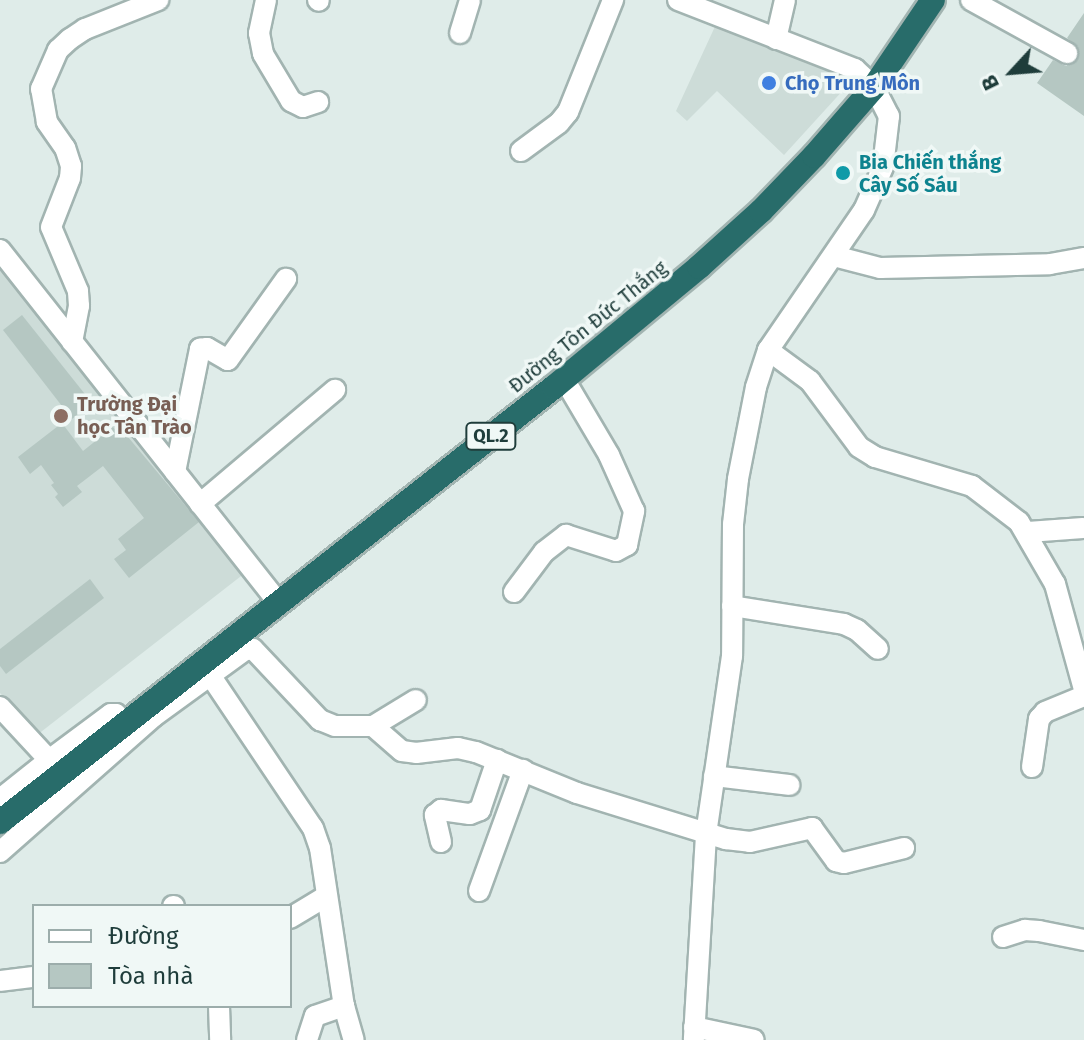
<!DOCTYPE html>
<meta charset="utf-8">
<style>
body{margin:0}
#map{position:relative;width:1084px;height:1040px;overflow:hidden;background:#dfece9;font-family:"Fira Sans",sans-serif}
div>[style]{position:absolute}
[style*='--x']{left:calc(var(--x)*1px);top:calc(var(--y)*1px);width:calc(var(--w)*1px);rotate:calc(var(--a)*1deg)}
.built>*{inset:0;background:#cddcd8}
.building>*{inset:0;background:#b5c7c2}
.roads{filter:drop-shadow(2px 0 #a2b4b1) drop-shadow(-2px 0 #a2b4b1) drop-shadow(0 2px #a2b4b1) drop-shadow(0 -2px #a2b4b1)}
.minor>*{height:20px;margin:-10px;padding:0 10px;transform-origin:10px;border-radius:10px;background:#fff}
.highway>*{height:24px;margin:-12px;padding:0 12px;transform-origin:12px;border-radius:12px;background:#286c6a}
.dots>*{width:22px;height:22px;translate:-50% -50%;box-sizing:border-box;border:4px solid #f0f8f6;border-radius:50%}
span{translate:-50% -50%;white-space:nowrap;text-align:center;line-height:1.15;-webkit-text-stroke:7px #f0f8f6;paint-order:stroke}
.shield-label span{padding:2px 6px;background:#f0f8f6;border:2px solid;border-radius:6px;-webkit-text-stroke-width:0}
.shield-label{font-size:18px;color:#1f3d3b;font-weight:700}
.shop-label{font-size:20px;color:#366cbe;font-weight:700}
.left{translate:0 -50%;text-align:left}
.culture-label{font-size:20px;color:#0d838f;font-weight:700}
.street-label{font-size:20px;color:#1f3d3b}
.education-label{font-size:20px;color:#785e54;font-weight:700}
.legend{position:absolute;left:32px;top:904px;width:260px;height:104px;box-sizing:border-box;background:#f0f8f6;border:2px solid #9cadab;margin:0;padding:10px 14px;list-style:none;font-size:24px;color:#1f3d3b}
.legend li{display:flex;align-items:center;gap:16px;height:40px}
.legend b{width:40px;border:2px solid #9cadab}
.north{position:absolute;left:972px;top:32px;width:80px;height:80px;-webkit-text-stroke:6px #f0f8f6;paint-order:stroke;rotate:244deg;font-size:22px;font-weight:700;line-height:32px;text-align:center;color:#1f3d3b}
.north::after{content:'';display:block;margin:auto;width:28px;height:36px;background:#1f3d3b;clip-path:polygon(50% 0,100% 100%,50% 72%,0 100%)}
</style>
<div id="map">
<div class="built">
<i style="clip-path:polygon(718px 20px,856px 76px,784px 155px,717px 91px,687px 121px,676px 111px)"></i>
<i style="clip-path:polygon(0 259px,245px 573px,37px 735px,0 693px)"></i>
</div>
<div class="building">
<i style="clip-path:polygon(1084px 13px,1084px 116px,1037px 83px,1053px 60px,1066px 66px,1078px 60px,1078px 47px,1067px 38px)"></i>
<i style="clip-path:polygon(22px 315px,92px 403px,72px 419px,3px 330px)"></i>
<i style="clip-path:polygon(62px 423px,83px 451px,113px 427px,119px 434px,123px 431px,199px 522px,129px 578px,114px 559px,126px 550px,118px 539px,144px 518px,103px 466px,77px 486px,82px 492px,63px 507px,55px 497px,58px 494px,51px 485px,54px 483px,41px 465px,30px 474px,18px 457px)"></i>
<i style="clip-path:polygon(90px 579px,104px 598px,6px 674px,0 666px,0 649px)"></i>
</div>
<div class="roads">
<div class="minor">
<i style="--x:266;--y:0;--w:34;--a:102"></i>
<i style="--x:259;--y:33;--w:21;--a:79"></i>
<i style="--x:263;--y:54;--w:55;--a:59.2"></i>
<i style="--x:291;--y:101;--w:13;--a:27"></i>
<i style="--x:303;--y:107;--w:16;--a:-18"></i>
<i style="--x:318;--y:0;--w:1;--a:45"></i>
<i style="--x:678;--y:0;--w:190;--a:21.3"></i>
<i style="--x:855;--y:69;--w:26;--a:43"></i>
<i style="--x:874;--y:87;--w:33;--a:63"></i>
<i style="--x:889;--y:116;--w:51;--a:96.7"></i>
<i style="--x:883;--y:167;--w:47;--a:113.8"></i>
<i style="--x:864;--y:210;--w:170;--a:124.4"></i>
<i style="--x:768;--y:350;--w:39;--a:108"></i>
<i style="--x:756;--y:387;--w:94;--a:101.1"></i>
<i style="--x:738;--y:479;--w:45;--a:96.3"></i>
<i style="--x:733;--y:524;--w:132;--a:90.4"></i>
<i style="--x:732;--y:656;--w:181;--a:98.3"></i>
<i style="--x:706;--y:835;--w:205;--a:93.4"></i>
<i style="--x:971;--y:0;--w:110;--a:28.9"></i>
<i style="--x:460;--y:33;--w:34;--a:-73"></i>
<i style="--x:776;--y:39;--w:40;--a:-77"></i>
<i style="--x:521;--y:151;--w:47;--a:-36.4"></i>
<i style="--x:559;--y:123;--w:14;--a:-51"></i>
<i style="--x:568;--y:112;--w:121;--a:-68.1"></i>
<i style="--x:0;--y:250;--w:451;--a:51.7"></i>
<i style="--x:834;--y:256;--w:48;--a:14.6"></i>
<i style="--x:880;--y:268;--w:170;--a:-1.3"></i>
<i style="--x:1050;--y:264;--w:35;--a:-10"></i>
<i style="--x:72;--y:342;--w:37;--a:-79"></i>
<i style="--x:79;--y:306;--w:15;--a:-94"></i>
<i style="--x:78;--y:291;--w:69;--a:-112.9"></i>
<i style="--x:51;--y:227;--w:53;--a:-68.8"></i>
<i style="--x:70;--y:178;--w:12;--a:-85"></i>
<i style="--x:71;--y:166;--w:19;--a:-108"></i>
<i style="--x:65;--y:148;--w:32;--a:-125"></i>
<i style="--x:47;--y:122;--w:34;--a:-100"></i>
<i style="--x:41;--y:89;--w:43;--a:-66.4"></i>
<i style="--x:58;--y:50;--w:16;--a:-43"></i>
<i style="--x:70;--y:39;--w:18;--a:-34"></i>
<i style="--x:85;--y:29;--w:79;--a:-21.7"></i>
<i style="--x:768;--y:350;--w:52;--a:36.4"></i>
<i style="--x:810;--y:381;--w:82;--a:53.4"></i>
<i style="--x:859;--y:447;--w:19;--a:32"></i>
<i style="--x:875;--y:457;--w:101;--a:16.6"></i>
<i style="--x:972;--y:486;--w:59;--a:37.5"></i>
<i style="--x:1019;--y:522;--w:72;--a:59.9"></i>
<i style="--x:1055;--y:584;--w:109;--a:74.6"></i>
<i style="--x:175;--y:472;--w:126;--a:-78.5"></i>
<i style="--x:200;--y:349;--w:7;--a:-8"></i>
<i style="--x:207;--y:348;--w:24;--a:30"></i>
<i style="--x:228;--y:360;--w:100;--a:-54.4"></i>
<i style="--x:200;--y:504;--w:177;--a:-40.2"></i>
<i style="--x:1028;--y:532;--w:55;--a:-4.2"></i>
<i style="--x:514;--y:592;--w:50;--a:-53.1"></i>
<i style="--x:544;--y:552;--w:28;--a:-38"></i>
<i style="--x:566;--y:535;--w:52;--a:17.7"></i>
<i style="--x:616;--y:551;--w:13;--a:-29"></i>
<i style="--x:627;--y:545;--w:35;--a:-78"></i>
<i style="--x:634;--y:511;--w:61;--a:-114.1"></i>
<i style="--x:609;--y:455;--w:88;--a:-120.6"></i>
<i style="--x:732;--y:606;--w:113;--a:9.1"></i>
<i style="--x:844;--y:624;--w:14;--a:25"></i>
<i style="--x:857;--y:630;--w:28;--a:42"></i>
<i style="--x:210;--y:675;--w:184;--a:56.1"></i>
<i style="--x:313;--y:828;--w:21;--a:71"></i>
<i style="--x:320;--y:848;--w:160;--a:81.4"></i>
<i style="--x:344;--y:1006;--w:35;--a:74"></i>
<i style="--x:0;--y:707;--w:72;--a:47.2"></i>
<i style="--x:49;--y:760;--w:77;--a:-36.6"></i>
<i style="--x:111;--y:714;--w:5;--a:0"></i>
<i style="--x:116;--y:714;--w:26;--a:53"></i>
<i style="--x:373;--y:726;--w:50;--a:-31.2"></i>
<i style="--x:1032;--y:767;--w:49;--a:-81.7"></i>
<i style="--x:1039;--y:719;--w:9;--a:-49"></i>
<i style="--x:1045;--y:712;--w:42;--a:-22.3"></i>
<i style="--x:714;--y:776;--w:76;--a:6.8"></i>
<i style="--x:0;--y:799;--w:63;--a:-38.5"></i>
<i style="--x:441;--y:842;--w:28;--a:-103"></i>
<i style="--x:435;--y:815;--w:8;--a:-40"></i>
<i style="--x:441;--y:810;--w:29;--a:8"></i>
<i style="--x:470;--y:814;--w:11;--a:-22"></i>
<i style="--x:480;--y:810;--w:53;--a:-71.2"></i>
<i style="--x:0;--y:852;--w:204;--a:-41.4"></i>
<i style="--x:153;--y:717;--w:114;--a:-36.1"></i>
<i style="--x:245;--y:650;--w:8;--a:-7"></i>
<i style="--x:253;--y:649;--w:98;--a:46.7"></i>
<i style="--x:320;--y:720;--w:16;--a:22"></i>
<i style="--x:335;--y:726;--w:38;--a:0"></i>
<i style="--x:373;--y:726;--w:38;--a:41"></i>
<i style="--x:402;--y:751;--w:14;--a:8"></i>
<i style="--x:416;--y:753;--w:42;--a:-6.8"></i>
<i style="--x:458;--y:748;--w:18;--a:13"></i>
<i style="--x:476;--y:752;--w:109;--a:22.1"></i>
<i style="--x:577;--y:793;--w:156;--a:17.2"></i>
<i style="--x:726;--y:839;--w:24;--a:7"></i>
<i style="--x:750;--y:842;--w:64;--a:-12.7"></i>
<i style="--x:812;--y:828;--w:41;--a:54"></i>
<i style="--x:836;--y:861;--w:8;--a:14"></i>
<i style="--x:844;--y:863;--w:62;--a:-14"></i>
<i style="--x:479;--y:891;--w:129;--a:-70"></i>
<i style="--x:173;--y:906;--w:1;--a:0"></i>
<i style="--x:290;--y:918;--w:41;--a:-31"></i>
<i style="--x:1003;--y:937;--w:23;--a:-18"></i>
<i style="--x:1025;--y:930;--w:14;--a:4"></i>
<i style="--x:1039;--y:931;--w:46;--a:11.3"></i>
<i style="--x:0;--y:981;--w:34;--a:-7"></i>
<i style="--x:219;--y:1006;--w:34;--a:88"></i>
<i style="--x:694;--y:1027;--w:61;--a:12.2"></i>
<i style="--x:307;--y:1040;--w:25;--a:-72"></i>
<i style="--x:315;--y:1016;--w:31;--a:-19"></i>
</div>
<div class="highway">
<i style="--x:0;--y:822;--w:704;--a:-38.14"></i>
<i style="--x:554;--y:387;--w:188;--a:-39.6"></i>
<i style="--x:699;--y:267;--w:84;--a:-42.1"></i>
<i style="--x:761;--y:211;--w:76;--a:-46.1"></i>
<i style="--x:814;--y:156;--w:91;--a:-49"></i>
<i style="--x:874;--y:87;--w:105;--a:-55.9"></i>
</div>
</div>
<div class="dots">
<i style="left:769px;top:83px;background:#3f7fe0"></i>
<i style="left:843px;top:173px;background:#0f9aa8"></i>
<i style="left:61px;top:416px;background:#8d6e63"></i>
</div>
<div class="shield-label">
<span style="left:491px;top:436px">QL.2</span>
</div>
<div class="shop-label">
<span class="left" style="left:785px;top:83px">Chọ Trung Môn</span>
</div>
<div class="culture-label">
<span class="left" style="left:859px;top:174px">Bia Chiến thắng<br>Cây Số Sáu</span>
</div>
<div class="street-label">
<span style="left:588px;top:327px;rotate:-39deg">Đường Tôn Đức Thắng</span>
</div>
<div class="education-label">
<span class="left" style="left:77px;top:416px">Trường Đại<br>học Tân Trào</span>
</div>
<ul class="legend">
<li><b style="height:10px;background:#fff"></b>Đường</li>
<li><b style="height:22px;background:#b5c7c2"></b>Tòa nhà</li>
</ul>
<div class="north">B</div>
</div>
